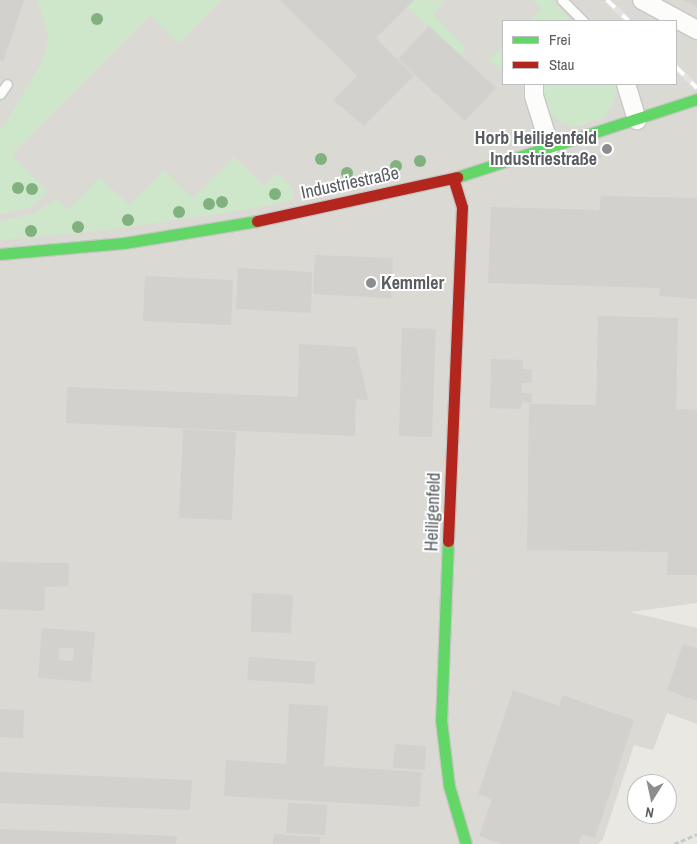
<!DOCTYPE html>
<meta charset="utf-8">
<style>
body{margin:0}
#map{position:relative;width:697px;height:844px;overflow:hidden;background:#eae8e2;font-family:"Archivo Narrow",sans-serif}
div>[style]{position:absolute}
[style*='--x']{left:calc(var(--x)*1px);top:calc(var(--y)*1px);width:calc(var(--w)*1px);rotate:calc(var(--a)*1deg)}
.industrial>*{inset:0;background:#dbd9d3}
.green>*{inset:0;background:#cee7cb}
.building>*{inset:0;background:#d2d1cd}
.path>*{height:3px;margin-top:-1.5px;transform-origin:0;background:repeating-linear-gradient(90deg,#c5cbc7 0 5px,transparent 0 7.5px)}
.roads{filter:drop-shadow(1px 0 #c7c7c6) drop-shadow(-1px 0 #c7c7c6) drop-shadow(0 1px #c7c7c6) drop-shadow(0 -1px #c7c7c6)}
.lane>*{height:9px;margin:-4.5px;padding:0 4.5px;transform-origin:4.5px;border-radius:4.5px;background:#fcfcfb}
.street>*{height:18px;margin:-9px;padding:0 9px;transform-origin:9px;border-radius:9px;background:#fcfcfb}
.fast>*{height:11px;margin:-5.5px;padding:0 5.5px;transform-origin:5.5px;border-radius:5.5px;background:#63d668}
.jam>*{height:11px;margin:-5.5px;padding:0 5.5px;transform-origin:5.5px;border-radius:5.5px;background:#b3261e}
.rail>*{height:5.5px;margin-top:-2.75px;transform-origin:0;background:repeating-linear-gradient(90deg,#fff 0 11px,#e2e2e1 0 22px);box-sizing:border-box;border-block:1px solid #e2e2e1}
.trees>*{width:12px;height:12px;margin:-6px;border-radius:50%;background:#82b180}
.dots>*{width:14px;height:14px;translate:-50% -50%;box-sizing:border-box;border:2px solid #fff;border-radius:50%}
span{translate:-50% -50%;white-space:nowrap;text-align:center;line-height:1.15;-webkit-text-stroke:4px #fff;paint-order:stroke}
.poi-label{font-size:18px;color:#585c61;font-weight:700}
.right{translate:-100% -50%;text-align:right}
.left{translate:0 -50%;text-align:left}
.street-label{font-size:18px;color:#585c61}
.legend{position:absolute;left:502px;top:20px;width:175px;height:65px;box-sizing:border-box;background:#fff;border:1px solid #bcbec0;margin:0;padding:6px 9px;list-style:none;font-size:15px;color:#585c61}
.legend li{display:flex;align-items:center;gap:10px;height:25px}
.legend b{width:25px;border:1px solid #bcbec0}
.north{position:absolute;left:627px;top:774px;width:50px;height:50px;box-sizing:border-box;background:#fff;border:1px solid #bcbec0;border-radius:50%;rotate:190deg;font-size:14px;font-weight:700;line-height:20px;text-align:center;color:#585c61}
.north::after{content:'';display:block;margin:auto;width:18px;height:22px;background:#8b8d8e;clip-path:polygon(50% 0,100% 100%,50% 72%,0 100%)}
</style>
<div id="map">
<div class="industrial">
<i style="clip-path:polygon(evenodd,0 0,697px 0,697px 603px,630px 612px,697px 628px,697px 724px,667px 713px,653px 750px,634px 745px,603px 839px,598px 844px,0 844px,0 0,503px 21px,676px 21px,676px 84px,503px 84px,503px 21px)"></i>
</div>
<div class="green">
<i style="clip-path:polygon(38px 0,222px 0,179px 43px,150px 15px,12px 155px,48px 192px,31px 207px,0 214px,0 132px,43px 60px,48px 36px)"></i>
<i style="clip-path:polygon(414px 0,445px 1px,433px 14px,466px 48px,462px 56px,407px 7px)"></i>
<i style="clip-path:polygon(533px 0,552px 0,571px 21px,529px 21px,541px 9px)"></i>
<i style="clip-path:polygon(503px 46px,503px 71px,489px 60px)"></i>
<i style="clip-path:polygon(542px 84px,615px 84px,616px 91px,612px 106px,603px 118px,574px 127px,560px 122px,548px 111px,542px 97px)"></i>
<i style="clip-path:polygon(234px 157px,263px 186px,277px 173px,294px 190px,294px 197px,289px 201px,255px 208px,107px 230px,0 240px,0 222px,35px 213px,56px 199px,68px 210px,100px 177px,129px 205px,165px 170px,193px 198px)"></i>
</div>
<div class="building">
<i style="clip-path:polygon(0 0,24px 0,3px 62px,0 60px)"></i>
<i style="clip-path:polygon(280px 0,414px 0,376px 38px,414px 76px,364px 126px,333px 100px,357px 76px)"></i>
<i style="clip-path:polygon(683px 0,697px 0,697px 7px)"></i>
<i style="clip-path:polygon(429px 26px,496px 88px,465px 121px,398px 59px)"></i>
<i style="clip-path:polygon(600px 154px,602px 158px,590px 162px,589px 158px)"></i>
<i style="clip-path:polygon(601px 196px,697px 198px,697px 299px,659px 296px,660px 288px,488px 283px,491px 207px,599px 210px)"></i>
<i style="clip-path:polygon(315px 255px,393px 258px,391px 298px,313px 294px)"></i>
<i style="clip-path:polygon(238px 268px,312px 272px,311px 313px,236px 309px)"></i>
<i style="clip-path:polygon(145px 276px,233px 280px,231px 325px,143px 321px)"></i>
<i style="clip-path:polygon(598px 316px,678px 318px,676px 409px,697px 410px,697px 575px,667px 575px,668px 552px,527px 550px,529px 404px,596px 405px)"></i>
<i style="clip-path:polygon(402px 328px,436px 329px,432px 437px,399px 436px)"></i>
<i style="clip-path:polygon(299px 344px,356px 347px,368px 400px,356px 399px,355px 436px,66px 423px,67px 387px,298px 397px)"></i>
<i style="clip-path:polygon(491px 359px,523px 360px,523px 369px,532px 369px,532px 383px,522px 383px,522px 393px,532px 393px,532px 403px,522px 402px,521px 409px,490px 408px)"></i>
<i style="clip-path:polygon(183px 429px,236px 432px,232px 520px,179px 518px)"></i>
<i style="clip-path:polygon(0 562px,69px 563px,68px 586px,45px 587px,44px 611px,0 609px)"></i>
<i style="clip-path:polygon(252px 593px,293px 595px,291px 633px,251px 632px)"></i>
<i style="clip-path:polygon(evenodd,42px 628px,95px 632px,91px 682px,38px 678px,42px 628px,59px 648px,74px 648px,73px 661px,58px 660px,59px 648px)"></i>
<i style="clip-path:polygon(683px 644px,697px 648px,697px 701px,667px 690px)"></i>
<i style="clip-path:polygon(249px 657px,316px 662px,314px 684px,247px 680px)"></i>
<i style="clip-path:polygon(513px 690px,559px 706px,562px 695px,634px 720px,595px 838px,582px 834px,579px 844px,503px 844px,479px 836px,492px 799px,478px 794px)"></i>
<i style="clip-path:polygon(289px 704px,328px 706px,324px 766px,422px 772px,419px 807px,224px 796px,226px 760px,286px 764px)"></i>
<i style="clip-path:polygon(0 709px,24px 710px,23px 738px,0 737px)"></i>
<i style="clip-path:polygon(395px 744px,426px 746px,425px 770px,393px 768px)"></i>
<i style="clip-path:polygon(0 772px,192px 780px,190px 810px,0 803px)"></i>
<i style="clip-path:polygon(288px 803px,327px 805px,325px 835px,286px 833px)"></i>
<i style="clip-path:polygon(0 829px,177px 836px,176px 844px,0 844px)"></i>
<i style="clip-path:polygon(274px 834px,320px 837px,320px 844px,273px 844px)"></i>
</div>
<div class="path">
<i style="--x:674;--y:844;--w:25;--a:-23"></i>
</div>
<div class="roads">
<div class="lane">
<i style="--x:562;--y:0;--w:30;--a:45"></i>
<i style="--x:0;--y:94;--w:12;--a:-55"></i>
</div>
<div class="street">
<i style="--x:642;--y:0;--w:63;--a:28.6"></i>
<i style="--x:534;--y:84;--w:12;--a:90"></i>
<i style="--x:534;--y:96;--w:53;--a:72.6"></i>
<i style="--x:626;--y:84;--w:38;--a:73"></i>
</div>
<div class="fast">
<i style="--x:457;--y:177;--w:252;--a:-18"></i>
<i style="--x:0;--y:254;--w:124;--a:-5.1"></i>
<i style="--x:124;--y:243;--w:135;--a:-9.4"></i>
<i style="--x:448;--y:541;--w:179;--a:92.2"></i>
<i style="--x:441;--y:720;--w:66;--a:83.1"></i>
<i style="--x:449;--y:786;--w:60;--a:73.7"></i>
</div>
<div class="jam">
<i style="--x:257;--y:221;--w:205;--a:-12.4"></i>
<i style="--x:448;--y:541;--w:334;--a:-87.6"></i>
<i style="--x:462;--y:207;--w:30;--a:-107"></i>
</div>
</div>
<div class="rail">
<i style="--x:607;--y:0;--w:30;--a:44"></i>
<i style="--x:676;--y:67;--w:30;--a:45"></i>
</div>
<div class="trees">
<i style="left:97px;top:19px"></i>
<i style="left:321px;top:159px"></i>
<i style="left:420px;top:161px"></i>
<i style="left:396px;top:166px"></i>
<i style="left:347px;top:173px"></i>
<i style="left:18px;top:188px"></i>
<i style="left:32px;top:189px"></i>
<i style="left:275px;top:194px"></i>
<i style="left:222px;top:202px"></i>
<i style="left:209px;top:204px"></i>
<i style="left:179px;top:212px"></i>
<i style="left:128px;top:220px"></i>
<i style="left:78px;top:227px"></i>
<i style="left:31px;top:231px"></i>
</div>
<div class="dots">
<i style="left:607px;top:149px;background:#8b8d8e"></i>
<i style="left:371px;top:283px;background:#8b8d8e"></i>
</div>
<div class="poi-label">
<span class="right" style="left:597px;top:149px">Horb Heiligenfeld<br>Industriestraße</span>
<span class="left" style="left:381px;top:283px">Kemmler</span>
</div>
<div class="street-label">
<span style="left:350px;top:183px;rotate:-12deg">Industriestraße</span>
<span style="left:433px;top:512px;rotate:-88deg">Heiligenfeld</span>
</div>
<ul class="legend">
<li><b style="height:6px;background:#63d668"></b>Frei</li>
<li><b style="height:6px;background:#b3261e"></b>Stau</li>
</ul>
<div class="north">N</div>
</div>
